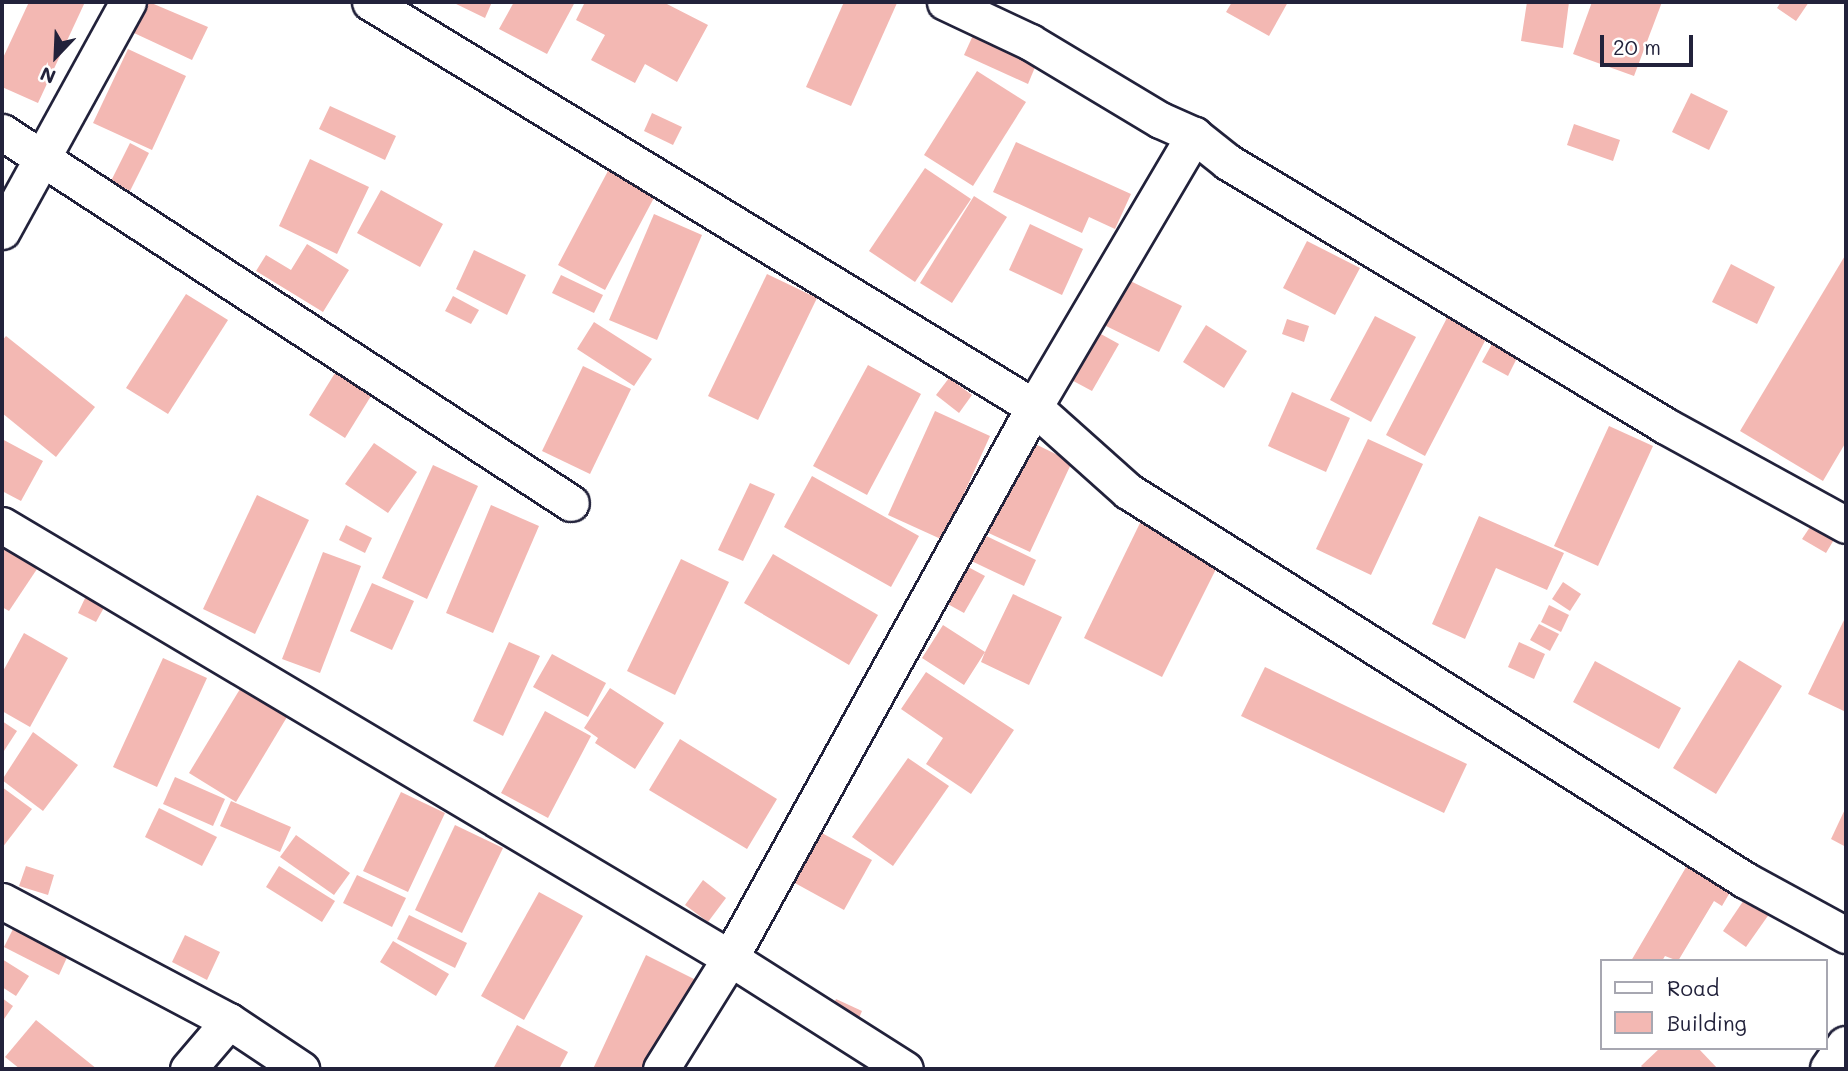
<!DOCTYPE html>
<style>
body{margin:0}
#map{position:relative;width:1848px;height:1071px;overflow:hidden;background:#fff;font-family:Mali,sans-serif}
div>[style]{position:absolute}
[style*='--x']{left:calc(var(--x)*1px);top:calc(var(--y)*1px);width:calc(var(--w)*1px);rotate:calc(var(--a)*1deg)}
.building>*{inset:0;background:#f3b8b3}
.roads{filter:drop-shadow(2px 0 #22223b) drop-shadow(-2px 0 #22223b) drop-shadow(0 2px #22223b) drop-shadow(0 -2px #22223b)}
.street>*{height:35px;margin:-17.5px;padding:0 17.5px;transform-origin:17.5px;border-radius:17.5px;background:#fff}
.secondary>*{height:38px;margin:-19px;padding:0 19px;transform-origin:19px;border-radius:19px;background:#fff}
span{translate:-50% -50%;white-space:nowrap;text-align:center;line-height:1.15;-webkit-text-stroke:5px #fff;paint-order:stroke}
.frame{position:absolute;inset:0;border:4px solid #22223b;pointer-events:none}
.legend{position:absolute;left:1600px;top:959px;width:228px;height:91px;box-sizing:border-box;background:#fff;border:2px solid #a7a7b1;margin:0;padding:9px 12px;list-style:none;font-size:21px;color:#22223b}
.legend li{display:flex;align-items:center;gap:14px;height:35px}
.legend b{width:35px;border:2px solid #a7a7b1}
.north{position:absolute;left:21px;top:21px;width:70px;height:70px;-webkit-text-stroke:5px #fff;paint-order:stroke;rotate:203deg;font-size:19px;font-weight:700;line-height:28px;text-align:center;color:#22223b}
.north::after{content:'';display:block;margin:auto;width:24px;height:32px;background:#22223b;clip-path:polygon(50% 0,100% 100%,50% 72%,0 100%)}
.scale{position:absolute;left:1600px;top:35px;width:93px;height:32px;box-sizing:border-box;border:4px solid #22223b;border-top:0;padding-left:9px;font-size:21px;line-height:24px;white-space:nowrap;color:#22223b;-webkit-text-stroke:5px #fff;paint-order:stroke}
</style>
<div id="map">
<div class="building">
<i style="clip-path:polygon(29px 2px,85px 2px,38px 103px,2px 87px,2px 60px)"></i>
<i style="clip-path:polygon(149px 2px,208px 27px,192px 60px,134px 33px)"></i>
<i style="clip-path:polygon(452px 2px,492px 2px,485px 18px)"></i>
<i style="clip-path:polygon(514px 2px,575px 2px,547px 54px,499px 29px)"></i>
<i style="clip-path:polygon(585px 2px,663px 2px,708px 25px,677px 82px,645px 64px,635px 83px,591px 60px,605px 35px,576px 20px)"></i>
<i style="clip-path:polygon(844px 2px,897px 3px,851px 106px,806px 87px)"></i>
<i style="clip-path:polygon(1232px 2px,1288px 2px,1269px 36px,1226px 12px)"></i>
<i style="clip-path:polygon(1527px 2px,1569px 2px,1563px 48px,1521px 41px)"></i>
<i style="clip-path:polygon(1592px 2px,1662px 2px,1634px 76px,1573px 54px)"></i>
<i style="clip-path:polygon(1781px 2px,1809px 2px,1796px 21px,1777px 8px)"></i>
<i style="clip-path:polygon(975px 31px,1038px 60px,1028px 84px,964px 55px)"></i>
<i style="clip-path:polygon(128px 49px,186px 76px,152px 150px,93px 123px)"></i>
<i style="clip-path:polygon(977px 71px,1026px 102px,973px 186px,924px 155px)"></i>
<i style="clip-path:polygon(1691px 93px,1728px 111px,1709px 150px,1672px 132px)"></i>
<i style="clip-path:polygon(330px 106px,396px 136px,385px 160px,319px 129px)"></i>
<i style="clip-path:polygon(652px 113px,682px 127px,673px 145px,644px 131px)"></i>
<i style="clip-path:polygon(1574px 124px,1620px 140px,1613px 161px,1567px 145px)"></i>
<i style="clip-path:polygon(1016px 142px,1131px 194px,1115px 229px,1089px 217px,1082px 233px,993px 192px)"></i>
<i style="clip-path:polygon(130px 143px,149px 153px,130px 191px,111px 181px)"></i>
<i style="clip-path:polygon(310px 159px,369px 187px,337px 254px,279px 226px)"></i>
<i style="clip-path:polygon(925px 168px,971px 199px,915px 282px,869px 251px)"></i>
<i style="clip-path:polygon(609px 169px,656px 194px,605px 290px,558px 265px)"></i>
<i style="clip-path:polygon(381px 190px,443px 224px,420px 267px,357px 233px)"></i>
<i style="clip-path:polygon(974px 196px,1007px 217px,952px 303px,920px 283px)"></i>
<i style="clip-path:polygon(654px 214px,702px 235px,657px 340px,609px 320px)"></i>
<i style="clip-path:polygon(1030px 224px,1083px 249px,1062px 295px,1009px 270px)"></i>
<i style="clip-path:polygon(1307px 241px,1360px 268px,1335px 315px,1283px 288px)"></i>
<i style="clip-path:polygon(307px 244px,349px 270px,323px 312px,256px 271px,266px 255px,291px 270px)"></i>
<i style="clip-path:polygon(474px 250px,526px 275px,507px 315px,456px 289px)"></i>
<i style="clip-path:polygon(1846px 254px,1846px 442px,1823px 481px,1740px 431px)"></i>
<i style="clip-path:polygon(1731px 264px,1775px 287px,1757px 324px,1712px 302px)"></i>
<i style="clip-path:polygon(767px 274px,817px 298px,758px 420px,708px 396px)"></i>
<i style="clip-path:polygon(561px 275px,603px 295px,594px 313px,552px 293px)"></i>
<i style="clip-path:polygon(1122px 277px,1182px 306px,1159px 352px,1100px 323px)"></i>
<i style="clip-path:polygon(186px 294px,228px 320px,168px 414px,126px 388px)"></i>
<i style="clip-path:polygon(453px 296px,479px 310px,471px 324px,445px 311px)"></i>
<i style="clip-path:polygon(1375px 316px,1416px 337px,1371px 422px,1330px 400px)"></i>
<i style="clip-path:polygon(1448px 316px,1487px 337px,1425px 456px,1386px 435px)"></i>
<i style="clip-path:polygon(1287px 319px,1309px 326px,1304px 342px,1282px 334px)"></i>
<i style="clip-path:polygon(594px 322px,652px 359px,634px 386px,577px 349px)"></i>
<i style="clip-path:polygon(1206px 325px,1247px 351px,1224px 388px,1183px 362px)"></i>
<i style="clip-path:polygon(1090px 328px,1119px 344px,1092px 391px,1064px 376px)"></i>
<i style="clip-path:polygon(6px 336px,95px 407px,56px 457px,2px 413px,2px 341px)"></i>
<i style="clip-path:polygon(1493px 342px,1518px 356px,1508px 376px,1482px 362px)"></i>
<i style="clip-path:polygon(868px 365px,921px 394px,867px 495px,813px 466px)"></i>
<i style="clip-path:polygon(583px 366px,631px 389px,590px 474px,542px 451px)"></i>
<i style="clip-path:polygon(335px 373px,371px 396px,345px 438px,309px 415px)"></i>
<i style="clip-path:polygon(949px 378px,972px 395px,959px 413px,936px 395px)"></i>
<i style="clip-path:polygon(1292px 392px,1350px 418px,1326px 472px,1268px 446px)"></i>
<i style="clip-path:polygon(935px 411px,990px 436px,943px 540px,888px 515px)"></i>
<i style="clip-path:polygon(1609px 426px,1653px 446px,1598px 566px,1554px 546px)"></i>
<i style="clip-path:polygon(2px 439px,43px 461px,21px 501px,2px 491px)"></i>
<i style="clip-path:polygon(1025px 439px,1072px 462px,1030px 552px,982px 530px)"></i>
<i style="clip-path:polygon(1368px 439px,1423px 464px,1371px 575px,1316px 549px)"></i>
<i style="clip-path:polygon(374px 443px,417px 472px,388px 513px,345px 484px)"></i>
<i style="clip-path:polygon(433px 465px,478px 486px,427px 599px,382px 578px)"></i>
<i style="clip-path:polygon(812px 476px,919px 536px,891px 587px,784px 527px)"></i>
<i style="clip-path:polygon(750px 483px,775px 494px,743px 561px,718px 550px)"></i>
<i style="clip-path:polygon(257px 495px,309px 520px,255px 634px,203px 609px)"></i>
<i style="clip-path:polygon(491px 505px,539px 526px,493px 633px,446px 613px)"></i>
<i style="clip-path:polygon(1479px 516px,1564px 553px,1547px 590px,1496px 568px,1465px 639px,1432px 624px)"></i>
<i style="clip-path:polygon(1140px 523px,1219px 563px,1162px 677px,1084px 638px)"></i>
<i style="clip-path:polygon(1812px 524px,1835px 538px,1826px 553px,1802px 539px)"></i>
<i style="clip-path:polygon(346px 525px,372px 538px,365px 553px,339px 540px)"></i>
<i style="clip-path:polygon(974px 530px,1036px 560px,1024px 586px,961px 556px)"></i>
<i style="clip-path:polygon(2px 542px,39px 566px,9px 611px,2px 607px)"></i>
<i style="clip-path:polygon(323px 552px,361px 566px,320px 673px,282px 659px)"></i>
<i style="clip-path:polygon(773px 554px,878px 615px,849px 665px,744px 603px)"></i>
<i style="clip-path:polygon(681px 559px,729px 582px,675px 695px,627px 671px)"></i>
<i style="clip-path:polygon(955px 560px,985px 576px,964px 613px,935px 597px)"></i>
<i style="clip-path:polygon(1563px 582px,1581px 594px,1570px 611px,1552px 599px)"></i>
<i style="clip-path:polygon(372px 583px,414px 601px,392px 650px,350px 631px)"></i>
<i style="clip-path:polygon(87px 594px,106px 604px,96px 622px,78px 613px)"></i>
<i style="clip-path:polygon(1013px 594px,1062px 617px,1029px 685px,981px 662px,985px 652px,964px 685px,922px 658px,943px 625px,985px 652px)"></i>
<i style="clip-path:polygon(1549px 605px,1569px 615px,1561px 632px,1541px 622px)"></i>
<i style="clip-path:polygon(1846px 616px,1846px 712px,1808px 694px)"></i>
<i style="clip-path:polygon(1539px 624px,1559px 634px,1550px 651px,1530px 640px)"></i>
<i style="clip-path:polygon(24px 633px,68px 658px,30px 727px,2px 711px,2px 673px)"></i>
<i style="clip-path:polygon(509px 642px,540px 656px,503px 736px,473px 721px)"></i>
<i style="clip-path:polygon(1519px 642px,1545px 654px,1534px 679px,1508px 667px)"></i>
<i style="clip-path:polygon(552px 654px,606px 683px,588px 717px,533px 687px)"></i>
<i style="clip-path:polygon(163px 658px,207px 678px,157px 787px,113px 767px)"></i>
<i style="clip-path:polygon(1739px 660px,1782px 686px,1716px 794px,1673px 768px)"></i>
<i style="clip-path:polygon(1595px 661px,1681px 708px,1659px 749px,1573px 702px)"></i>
<i style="clip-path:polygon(1265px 667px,1467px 764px,1444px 813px,1241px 716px)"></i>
<i style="clip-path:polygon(926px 672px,1014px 730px,971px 794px,926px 764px,943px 738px,901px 709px)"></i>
<i style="clip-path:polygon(610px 688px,664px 723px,635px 769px,595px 743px,598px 738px,584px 728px)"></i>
<i style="clip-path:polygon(240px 689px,287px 717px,236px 802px,189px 773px)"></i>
<i style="clip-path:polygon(545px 711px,591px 736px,548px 818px,501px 793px)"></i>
<i style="clip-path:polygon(2px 721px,17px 731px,2px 754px)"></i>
<i style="clip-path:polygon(33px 732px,78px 765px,43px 811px,2px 780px)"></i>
<i style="clip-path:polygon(680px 739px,777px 799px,747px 849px,649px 790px)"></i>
<i style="clip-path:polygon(908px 758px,949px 786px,893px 866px,852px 837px)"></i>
<i style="clip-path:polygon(175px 777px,225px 799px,213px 826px,163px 804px)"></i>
<i style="clip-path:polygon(2px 787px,32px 809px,2px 848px)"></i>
<i style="clip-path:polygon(401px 792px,445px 813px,408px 892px,363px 871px)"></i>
<i style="clip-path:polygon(231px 801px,291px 827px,280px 852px,220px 826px)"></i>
<i style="clip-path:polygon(1846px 807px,1846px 847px,1831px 839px)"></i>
<i style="clip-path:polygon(159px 808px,217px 837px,202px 866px,145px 837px)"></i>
<i style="clip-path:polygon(455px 825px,503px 848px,462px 933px,415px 910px)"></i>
<i style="clip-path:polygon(820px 832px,872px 860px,844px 910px,793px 882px)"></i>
<i style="clip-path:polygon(296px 835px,350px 873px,334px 895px,280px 857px)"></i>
<i style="clip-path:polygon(1692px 857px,1736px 882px,1722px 906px,1714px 901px,1678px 961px,1665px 956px,1662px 961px,1631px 961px)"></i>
<i style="clip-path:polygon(26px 866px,54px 875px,48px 895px,19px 886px)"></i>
<i style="clip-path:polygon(279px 866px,335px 901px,322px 922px,266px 887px)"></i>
<i style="clip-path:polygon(357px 875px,406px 898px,392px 927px,343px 903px)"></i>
<i style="clip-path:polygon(703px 880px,726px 898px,708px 922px,685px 905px)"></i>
<i style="clip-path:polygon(539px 892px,583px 916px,524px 1020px,481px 996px)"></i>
<i style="clip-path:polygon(1748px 894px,1772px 910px,1746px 947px,1723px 931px)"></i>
<i style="clip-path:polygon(409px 915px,467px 943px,455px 968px,397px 939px)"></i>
<i style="clip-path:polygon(15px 925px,69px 953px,59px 975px,4px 947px)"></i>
<i style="clip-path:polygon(185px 935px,220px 952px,207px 980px,172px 962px)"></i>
<i style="clip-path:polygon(393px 941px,449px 974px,436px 996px,380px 962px)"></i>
<i style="clip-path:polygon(646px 955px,698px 981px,655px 1069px,593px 1069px)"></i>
<i style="clip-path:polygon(2px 959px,29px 976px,16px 996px,2px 987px)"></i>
<i style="clip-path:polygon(2px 998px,13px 1006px,2px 1022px)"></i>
<i style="clip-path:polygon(836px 999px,862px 1011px,856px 1025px,830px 1012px)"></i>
<i style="clip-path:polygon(36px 1020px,97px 1069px,20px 1069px,5px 1057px)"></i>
<i style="clip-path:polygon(517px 1025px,568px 1052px,559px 1069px,493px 1069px)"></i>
<i style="clip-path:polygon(1660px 1048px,1698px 1048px,1718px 1069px,1644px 1069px,1641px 1066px)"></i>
</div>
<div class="roads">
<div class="street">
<i style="--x:370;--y:2;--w:778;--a:31.38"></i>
<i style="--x:1034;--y:407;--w:126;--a:41.8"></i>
<i style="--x:1128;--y:491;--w:729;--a:32.23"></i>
<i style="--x:1745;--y:880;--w:115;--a:28.6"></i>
<i style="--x:2;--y:132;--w:679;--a:33.11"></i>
<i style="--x:1194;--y:135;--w:43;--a:38.5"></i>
<i style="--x:1228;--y:162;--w:511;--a:31.08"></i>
<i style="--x:1666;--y:426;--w:205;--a:28.8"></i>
<i style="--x:2;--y:231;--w:261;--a:-61.2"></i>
<i style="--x:2;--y:525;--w:847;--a:30.74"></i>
<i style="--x:730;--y:958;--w:207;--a:32.4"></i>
<i style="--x:2;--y:901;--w:257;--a:27.9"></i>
<i style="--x:229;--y:1021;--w:87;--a:33.7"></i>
<i style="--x:188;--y:1069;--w:63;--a:-49.5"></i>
<i style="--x:661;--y:1069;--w:131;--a:-58.1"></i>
<i style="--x:730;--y:958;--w:629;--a:-61.11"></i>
<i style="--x:1034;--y:407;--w:316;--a:-59.5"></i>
<i style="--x:1194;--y:135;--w:37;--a:-156"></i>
<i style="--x:1160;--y:120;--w:152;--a:-149"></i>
<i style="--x:1030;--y:42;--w:94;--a:-154.8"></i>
</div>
<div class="secondary">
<i style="--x:1830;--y:1069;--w:28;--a:-55"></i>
</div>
</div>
<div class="frame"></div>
<ul class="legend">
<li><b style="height:9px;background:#fff"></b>Road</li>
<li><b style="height:19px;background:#f3b8b3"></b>Building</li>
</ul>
<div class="north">N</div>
<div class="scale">20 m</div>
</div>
